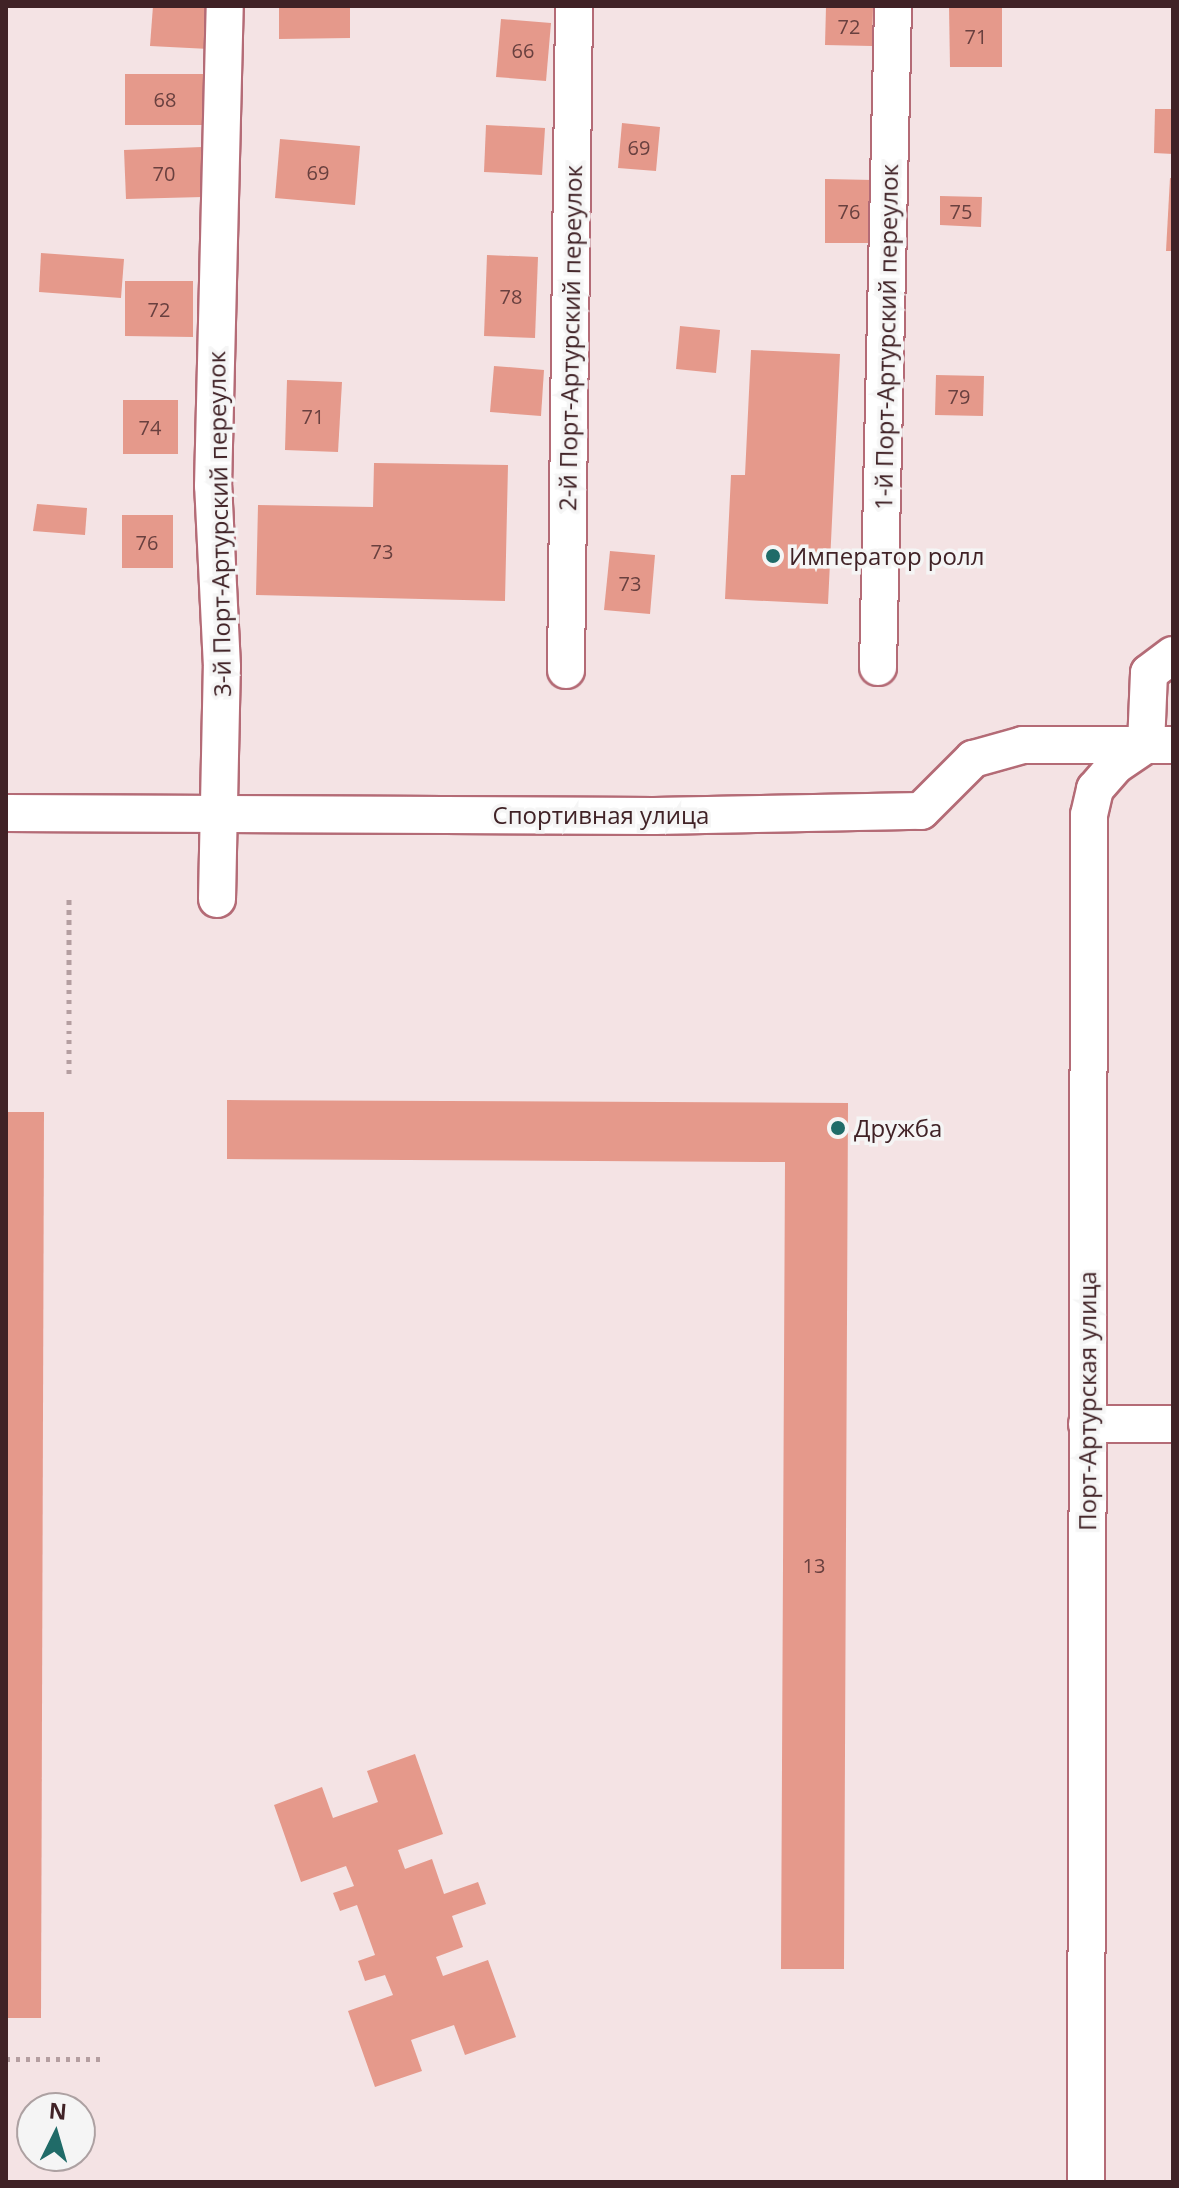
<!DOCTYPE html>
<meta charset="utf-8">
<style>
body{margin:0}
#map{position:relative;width:1179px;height:2188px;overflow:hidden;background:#f4e3e4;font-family:"Open Sans",sans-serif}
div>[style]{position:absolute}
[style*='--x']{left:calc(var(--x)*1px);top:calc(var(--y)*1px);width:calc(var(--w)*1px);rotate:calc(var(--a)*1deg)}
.building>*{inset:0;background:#e5998b}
.path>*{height:5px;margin-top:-2.5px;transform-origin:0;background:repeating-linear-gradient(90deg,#b49ea0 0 4px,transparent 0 10px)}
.roads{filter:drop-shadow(2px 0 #b46b76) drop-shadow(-2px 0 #b46b76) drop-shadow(0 2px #b46b76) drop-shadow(0 -2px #b46b76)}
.minor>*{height:36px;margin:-18px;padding:0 18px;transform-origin:18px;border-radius:18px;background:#fff}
.dots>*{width:22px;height:22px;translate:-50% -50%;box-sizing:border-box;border:4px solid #f5f5f5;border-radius:50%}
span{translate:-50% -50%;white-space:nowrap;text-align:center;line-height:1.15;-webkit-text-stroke:7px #f5f5f5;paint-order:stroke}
.number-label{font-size:20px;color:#69403f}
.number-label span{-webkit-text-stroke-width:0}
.street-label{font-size:24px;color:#402226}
.poi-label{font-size:24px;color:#402226}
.left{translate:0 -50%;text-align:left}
.frame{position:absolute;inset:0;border:8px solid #402226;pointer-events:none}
.north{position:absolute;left:16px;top:2092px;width:80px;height:80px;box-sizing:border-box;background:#f5f5f5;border:2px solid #ada1a2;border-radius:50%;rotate:5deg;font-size:22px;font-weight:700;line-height:32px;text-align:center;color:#402226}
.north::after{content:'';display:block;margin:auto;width:28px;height:36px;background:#206b68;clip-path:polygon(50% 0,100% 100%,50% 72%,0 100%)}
</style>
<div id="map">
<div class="building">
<i style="clip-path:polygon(153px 6px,211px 6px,209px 49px,150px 46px)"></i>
<i style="clip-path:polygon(279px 6px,350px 6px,350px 38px,279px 39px)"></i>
<i style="clip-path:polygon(949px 6px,1002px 6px,1002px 67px,950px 67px)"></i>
<i style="clip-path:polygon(826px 7px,873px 8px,872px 46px,825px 45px)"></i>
<i style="clip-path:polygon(501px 19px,551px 23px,546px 81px,496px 77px)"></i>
<i style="clip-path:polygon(125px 74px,205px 74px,205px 125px,125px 125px)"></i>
<i style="clip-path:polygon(1155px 109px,1173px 109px,1173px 154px,1154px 153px)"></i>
<i style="clip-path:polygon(622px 123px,660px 127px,656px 171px,618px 168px)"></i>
<i style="clip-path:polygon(486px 125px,545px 128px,542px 175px,484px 172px)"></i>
<i style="clip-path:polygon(280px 139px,360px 146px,355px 205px,275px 198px)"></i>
<i style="clip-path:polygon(202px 147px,203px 197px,126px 199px,124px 150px)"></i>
<i style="clip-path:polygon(1170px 178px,1173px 178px,1173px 251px,1166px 251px)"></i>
<i style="clip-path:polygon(825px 179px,873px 180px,872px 243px,825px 243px)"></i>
<i style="clip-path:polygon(940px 196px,982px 197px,981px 227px,940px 225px)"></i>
<i style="clip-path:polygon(41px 253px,124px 259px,121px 298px,39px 292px)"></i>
<i style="clip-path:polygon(487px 255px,538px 257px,535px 338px,484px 336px)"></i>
<i style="clip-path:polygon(125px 281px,193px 281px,193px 337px,125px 336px)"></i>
<i style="clip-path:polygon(680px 326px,720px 330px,716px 373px,676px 369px)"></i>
<i style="clip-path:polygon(751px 350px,840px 354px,828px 604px,725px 599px,731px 475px,745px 475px)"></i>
<i style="clip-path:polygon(494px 366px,544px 370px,541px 416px,490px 412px)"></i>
<i style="clip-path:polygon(936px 375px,984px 376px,983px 416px,935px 415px)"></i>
<i style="clip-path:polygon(287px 380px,342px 382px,338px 452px,285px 450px)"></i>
<i style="clip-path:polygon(123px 400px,178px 400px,178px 454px,123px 454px)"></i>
<i style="clip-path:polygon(374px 463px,508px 465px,505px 601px,256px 595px,258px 505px,373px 507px)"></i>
<i style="clip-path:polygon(37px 504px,87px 508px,85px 535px,33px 531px)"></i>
<i style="clip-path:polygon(122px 515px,173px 515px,173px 568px,122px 568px)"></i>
<i style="clip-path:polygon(610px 551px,655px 555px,650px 614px,604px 610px)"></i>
<i style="clip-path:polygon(227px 1100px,848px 1103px,844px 1969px,781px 1969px,785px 1162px,227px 1159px)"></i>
<i style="clip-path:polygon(6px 1112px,44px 1112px,41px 2018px,6px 2018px)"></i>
<i style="clip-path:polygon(415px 1754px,443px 1834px,398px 1850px,405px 1869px,432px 1859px,444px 1894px,478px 1882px,486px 1904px,452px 1916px,463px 1947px,436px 1957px,443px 1976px,488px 1960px,516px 2037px,465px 2055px,454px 2025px,411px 2040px,422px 2071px,375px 2087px,348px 2011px,393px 1995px,385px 1975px,365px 1981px,358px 1961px,375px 1955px,357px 1905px,340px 1911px,333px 1893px,354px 1886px,346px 1866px,301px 1882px,274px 1805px,322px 1787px,333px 1818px,378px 1802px,367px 1771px)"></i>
</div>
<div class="path">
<i style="--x:69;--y:1074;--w:176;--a:-90"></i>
<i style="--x:6;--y:2059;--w:95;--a:0"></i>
</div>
<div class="roads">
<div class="minor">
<i style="--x:878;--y:667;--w:661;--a:-88.7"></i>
<i style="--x:566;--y:670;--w:664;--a:-89.31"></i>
<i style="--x:1146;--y:745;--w:72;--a:-87.6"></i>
<i style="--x:1149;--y:673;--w:30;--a:-37"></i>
<i style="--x:6;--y:813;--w:648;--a:0.27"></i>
<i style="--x:654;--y:816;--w:267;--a:-1.1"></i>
<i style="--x:921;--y:811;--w:74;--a:-45"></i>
<i style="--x:973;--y:759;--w:52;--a:-15.6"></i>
<i style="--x:1023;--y:745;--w:150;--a:0"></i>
<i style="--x:217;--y:899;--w:232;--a:-88.8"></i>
<i style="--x:222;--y:667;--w:181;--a:-92.8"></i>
<i style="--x:213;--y:486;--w:480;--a:-88.6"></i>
<i style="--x:1087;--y:1424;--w:86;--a:0"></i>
<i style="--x:1086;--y:2182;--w:1367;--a:-89.87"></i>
<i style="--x:1089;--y:815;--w:27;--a:-77"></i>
<i style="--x:1095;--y:789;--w:32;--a:-49"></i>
<i style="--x:1116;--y:765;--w:36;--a:-34"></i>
</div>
</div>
<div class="dots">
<i style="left:773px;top:556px;background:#206b68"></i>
<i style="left:838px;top:1128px;background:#206b68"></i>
</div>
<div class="number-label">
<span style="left:849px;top:26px">72</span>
<span style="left:976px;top:36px">71</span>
<span style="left:523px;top:50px">66</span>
<span style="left:165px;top:99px">68</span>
<span style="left:639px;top:147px">69</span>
<span style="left:318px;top:172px">69</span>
<span style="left:164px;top:173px">70</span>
<span style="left:849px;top:211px">76</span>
<span style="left:961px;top:211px">75</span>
<span style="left:511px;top:296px">78</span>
<span style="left:159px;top:309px">72</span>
<span style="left:959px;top:396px">79</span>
<span style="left:313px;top:416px">71</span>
<span style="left:150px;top:427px">74</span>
<span style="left:147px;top:542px">76</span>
<span style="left:382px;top:551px">73</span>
<span style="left:630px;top:583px">73</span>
<span style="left:814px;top:1565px">13</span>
</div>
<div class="street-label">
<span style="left:886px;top:337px;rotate:-89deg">1-й Порт-Артурский переулок</span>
<span style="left:570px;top:338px;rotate:-89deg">2-й Порт-Артурский переулок</span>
<span style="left:219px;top:524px;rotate:-91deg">3-й Порт-Артурский переулок</span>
<span style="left:601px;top:815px">Спортивная улица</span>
<span style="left:1087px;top:1401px;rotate:-90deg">Порт-Артурская улица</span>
</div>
<div class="poi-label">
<span class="left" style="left:789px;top:556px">Император ролл</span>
<span class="left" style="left:854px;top:1128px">Дружба</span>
</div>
<div class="frame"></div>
<div class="north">N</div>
</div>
